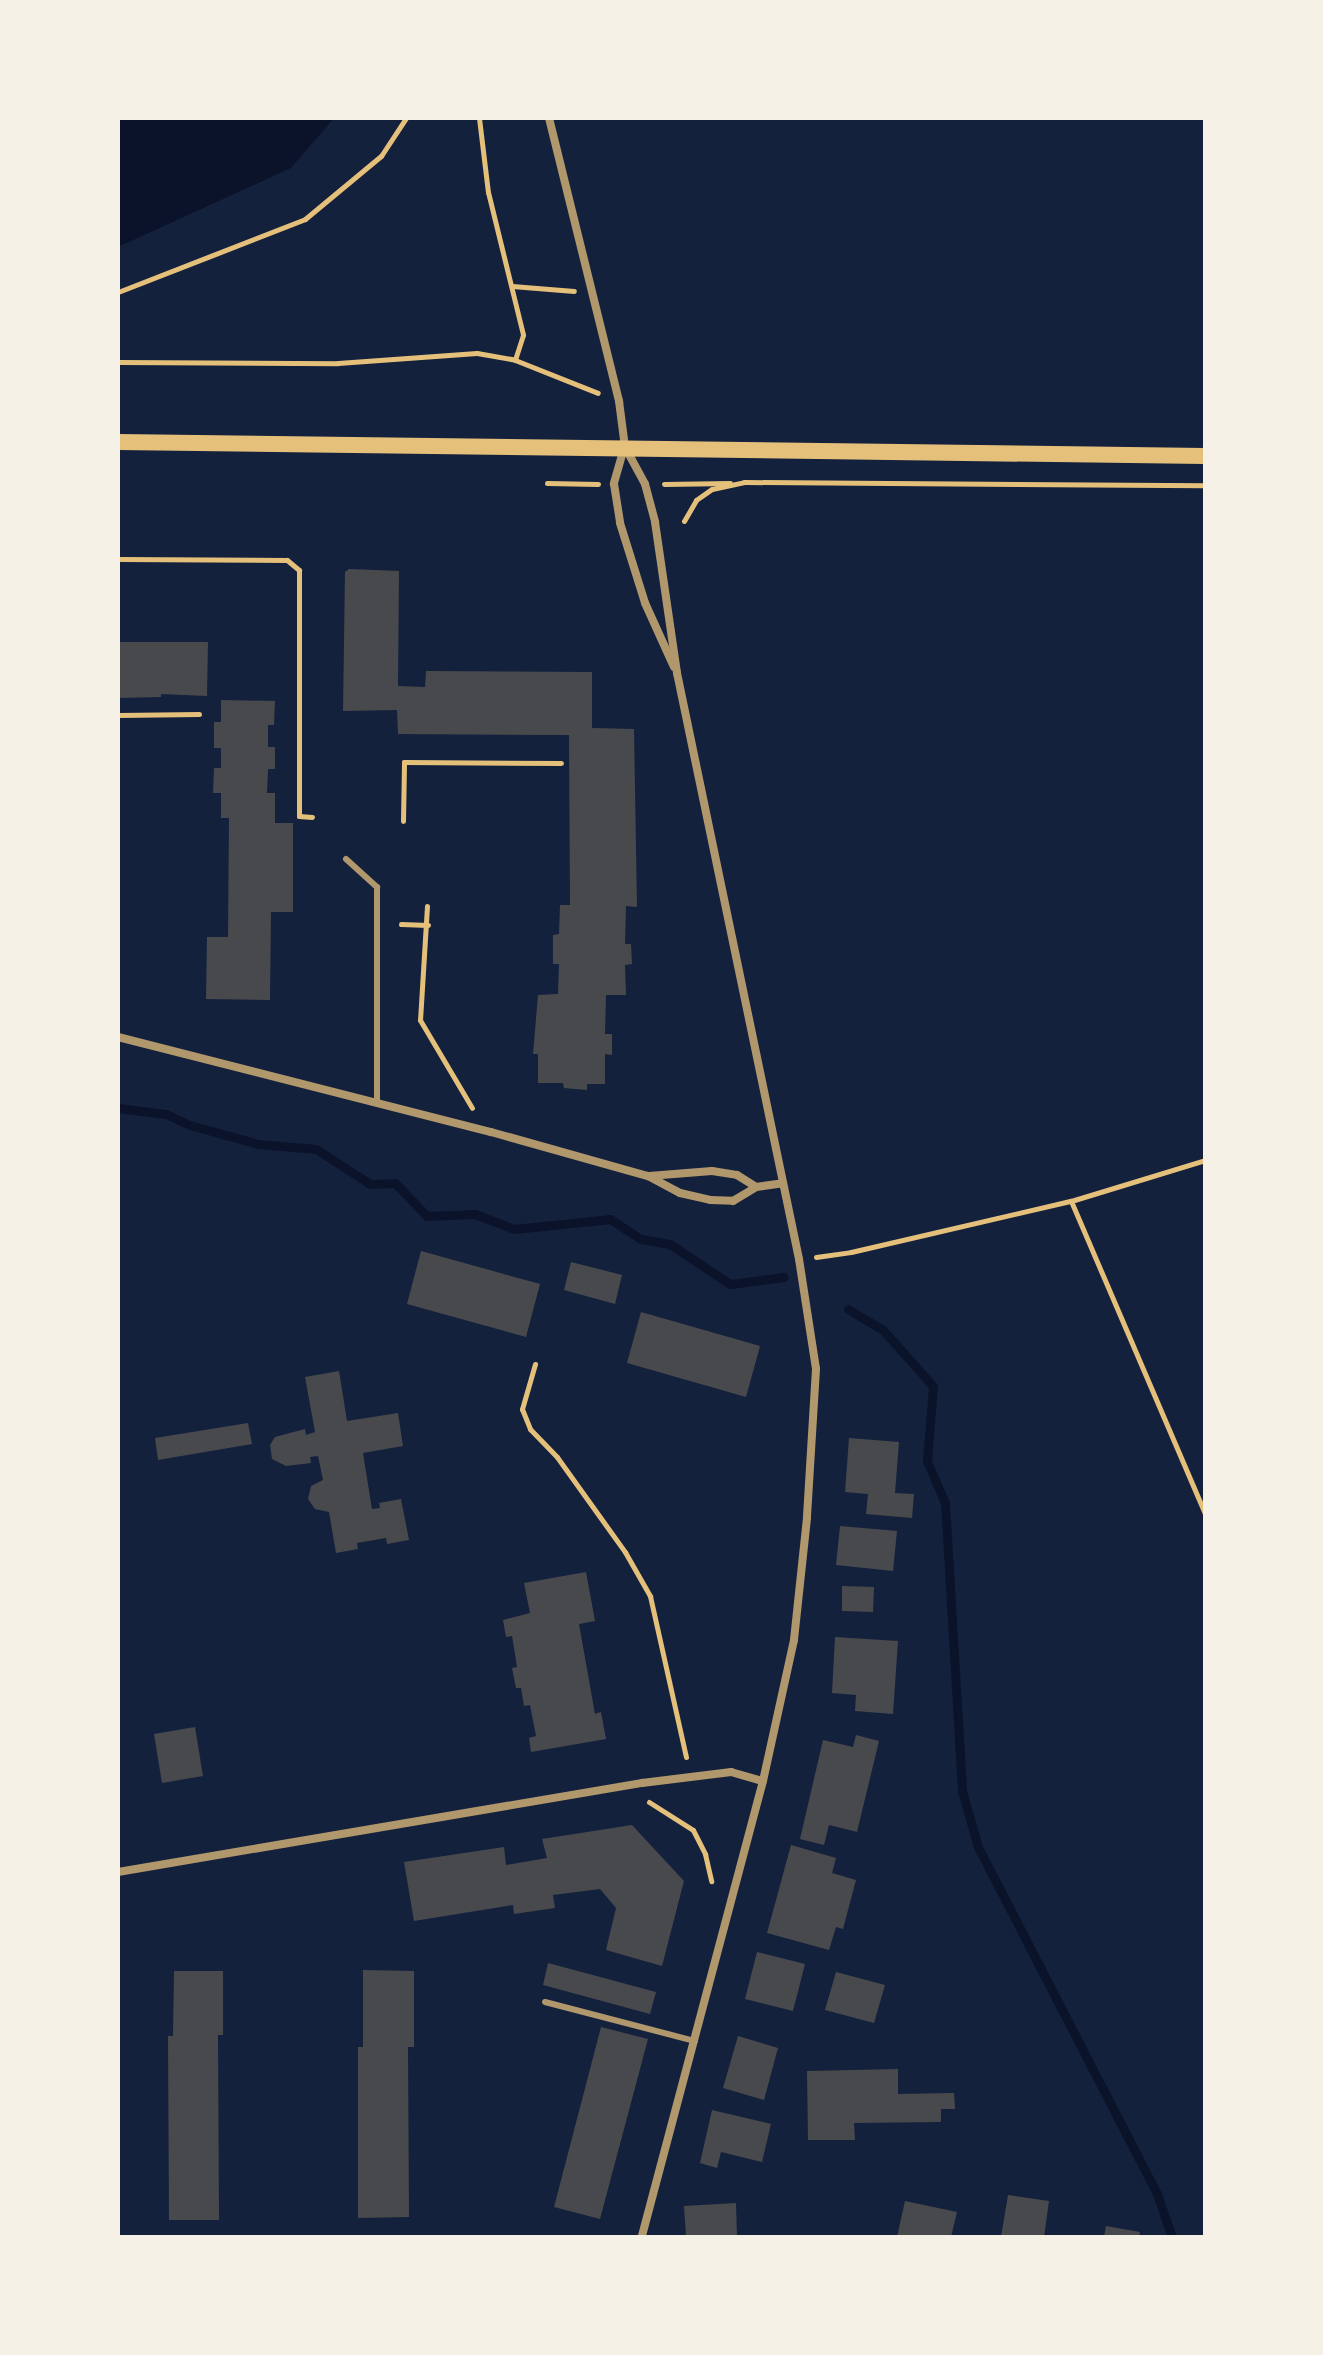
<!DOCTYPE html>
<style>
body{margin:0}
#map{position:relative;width:1323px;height:2355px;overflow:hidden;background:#14213d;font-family:"Public Sans",sans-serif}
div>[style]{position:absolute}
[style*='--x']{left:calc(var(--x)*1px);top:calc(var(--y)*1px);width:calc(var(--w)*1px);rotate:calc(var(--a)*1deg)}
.water>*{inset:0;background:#0b132b}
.stream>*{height:9px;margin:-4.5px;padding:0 4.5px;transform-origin:4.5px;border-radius:4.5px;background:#0b132b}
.building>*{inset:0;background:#48494c}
.path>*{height:5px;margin:-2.5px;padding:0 2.5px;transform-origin:2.5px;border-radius:2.5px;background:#e5c07b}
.service>*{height:6px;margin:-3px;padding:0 3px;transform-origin:3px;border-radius:3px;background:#b1986c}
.minor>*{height:8px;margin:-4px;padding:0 4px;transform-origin:4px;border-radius:4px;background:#b1986c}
.secondary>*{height:16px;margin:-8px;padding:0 8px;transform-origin:8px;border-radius:8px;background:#e5c07b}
span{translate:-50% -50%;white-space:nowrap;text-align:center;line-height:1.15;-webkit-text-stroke:6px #f6f1e7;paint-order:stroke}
.frame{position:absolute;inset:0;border:120px solid #f6f1e7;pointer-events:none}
</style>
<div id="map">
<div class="water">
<i style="clip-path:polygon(118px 118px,334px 118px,291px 168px,118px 247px)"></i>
</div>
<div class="stream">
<i style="--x:118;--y:1108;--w:48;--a:7.1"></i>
<i style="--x:166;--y:1114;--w:26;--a:25"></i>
<i style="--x:190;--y:1125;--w:71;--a:15.6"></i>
<i style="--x:258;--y:1144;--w:58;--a:4.9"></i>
<i style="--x:316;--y:1149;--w:64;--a:32.9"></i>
<i style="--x:370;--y:1184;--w:25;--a:-2"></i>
<i style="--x:395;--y:1183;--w:46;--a:45.9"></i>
<i style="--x:427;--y:1216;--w:48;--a:-2.4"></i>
<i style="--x:475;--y:1214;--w:42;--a:21"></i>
<i style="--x:514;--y:1229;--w:97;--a:-5.9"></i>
<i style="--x:610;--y:1219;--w:37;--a:33"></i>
<i style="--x:641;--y:1239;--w:29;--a:10"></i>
<i style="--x:670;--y:1244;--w:72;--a:33.7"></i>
<i style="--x:730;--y:1284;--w:54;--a:-7.4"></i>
<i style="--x:848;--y:1309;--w:41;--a:31"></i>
<i style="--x:883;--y:1330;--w:75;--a:48.2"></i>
<i style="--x:933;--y:1386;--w:75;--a:94.6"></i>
<i style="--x:927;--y:1461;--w:46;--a:66.8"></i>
<i style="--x:945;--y:1503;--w:289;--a:86.6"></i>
<i style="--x:962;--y:1791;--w:58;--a:74.1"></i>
<i style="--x:978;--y:1847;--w:390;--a:62.7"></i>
<i style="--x:1157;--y:2194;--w:46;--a:70.8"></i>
</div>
<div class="building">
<i style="clip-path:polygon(349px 569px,399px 571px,398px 686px,425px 687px,426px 671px,592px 672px,592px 728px,634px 729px,637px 907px,626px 906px,625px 944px,631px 944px,632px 964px,625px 965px,626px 995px,606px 995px,605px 1034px,612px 1034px,612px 1055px,605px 1054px,605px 1084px,587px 1084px,587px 1090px,564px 1088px,563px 1083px,538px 1083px,538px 1054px,533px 1054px,538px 995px,558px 994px,559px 964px,553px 964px,553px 935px,559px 934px,560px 905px,570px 905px,569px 735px,398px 734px,397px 710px,343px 711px,345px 572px)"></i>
<i style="clip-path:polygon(118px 642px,208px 642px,207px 696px,161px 694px,161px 697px,118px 698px)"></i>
<i style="clip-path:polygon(221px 700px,275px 701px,274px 725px,268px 725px,268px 747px,275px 747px,275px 769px,268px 769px,267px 793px,275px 793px,275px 823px,293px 823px,293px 912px,271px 912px,270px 1000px,206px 999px,207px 937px,228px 937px,229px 818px,221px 818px,221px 793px,213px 793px,214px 768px,221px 768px,221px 748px,214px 748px,214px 722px,221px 722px)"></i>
<i style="clip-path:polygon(421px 1251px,540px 1284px,526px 1337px,407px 1304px)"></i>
<i style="clip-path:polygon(571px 1262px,622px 1275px,615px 1304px,564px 1290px)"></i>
<i style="clip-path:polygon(641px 1312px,760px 1346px,746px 1397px,627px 1363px)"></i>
<i style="clip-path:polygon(339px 1371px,347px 1421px,398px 1413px,403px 1446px,363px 1453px,372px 1509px,380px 1508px,379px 1503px,401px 1499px,409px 1540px,387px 1544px,386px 1538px,357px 1543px,358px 1549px,336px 1553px,329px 1512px,315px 1509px,308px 1499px,311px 1486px,323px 1480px,318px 1456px,310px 1457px,311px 1463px,286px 1466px,272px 1459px,270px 1445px,275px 1437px,305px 1429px,306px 1435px,315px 1432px,305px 1377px)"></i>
<i style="clip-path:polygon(248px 1423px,252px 1444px,158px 1460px,155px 1438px)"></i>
<i style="clip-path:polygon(849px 1438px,899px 1442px,895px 1493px,914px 1494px,912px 1518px,866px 1514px,868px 1494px,845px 1492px)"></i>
<i style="clip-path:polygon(840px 1526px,897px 1531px,893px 1571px,836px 1565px)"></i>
<i style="clip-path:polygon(586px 1572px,595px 1621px,579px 1624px,595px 1714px,601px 1712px,606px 1739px,531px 1752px,529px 1738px,536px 1736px,530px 1705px,524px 1706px,521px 1688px,516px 1688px,512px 1668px,517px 1667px,512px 1636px,506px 1637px,503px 1620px,530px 1613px,524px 1583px)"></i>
<i style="clip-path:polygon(842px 1586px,874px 1587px,873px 1612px,842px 1611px)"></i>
<i style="clip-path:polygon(835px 1637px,898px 1641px,893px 1714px,855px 1711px,856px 1695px,832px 1693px)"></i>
<i style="clip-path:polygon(195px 1727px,203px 1776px,162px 1783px,154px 1734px)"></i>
<i style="clip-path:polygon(856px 1735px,879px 1741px,857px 1832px,829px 1825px,824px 1845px,800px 1839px,823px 1740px,853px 1747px)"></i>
<i style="clip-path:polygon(632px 1825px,684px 1881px,662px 1966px,606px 1950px,616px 1908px,600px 1889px,553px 1895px,555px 1908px,514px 1914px,513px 1905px,414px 1921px,404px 1862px,504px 1847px,506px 1865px,547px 1858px,542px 1839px)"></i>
<i style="clip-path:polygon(791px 1845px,836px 1858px,832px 1873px,856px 1880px,843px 1929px,836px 1927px,829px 1950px,767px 1933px)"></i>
<i style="clip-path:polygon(757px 1952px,805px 1964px,793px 2011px,745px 1999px)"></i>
<i style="clip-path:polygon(548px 1963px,656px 1992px,650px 2014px,543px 1985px)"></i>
<i style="clip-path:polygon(363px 1970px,414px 1971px,414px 2047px,408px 2047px,409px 2217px,358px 2218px,358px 2047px,363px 2047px)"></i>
<i style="clip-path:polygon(174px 1971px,223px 1971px,223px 2035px,218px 2035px,219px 2220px,169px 2220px,168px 2036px,173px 2036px)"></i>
<i style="clip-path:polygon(836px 1972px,885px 1985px,874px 2023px,825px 2010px)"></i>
<i style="clip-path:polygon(601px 2027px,648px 2039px,600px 2219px,554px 2207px)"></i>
<i style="clip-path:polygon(738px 2036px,778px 2048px,764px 2100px,723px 2088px)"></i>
<i style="clip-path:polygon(898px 2069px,898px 2094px,954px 2093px,955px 2109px,941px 2109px,941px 2122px,854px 2123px,855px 2140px,808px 2140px,807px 2071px)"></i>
<i style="clip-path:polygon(712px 2110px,771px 2124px,762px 2162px,721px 2152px,717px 2168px,700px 2163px)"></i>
<i style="clip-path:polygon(1008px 2195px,1049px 2201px,1044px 2237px,1001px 2237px)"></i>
<i style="clip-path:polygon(905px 2201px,957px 2212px,951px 2237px,897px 2237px)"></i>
<i style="clip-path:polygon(736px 2203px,737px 2237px,686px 2237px,684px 2206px)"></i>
<i style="clip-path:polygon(1106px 2226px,1140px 2232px,1139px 2237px,1104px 2237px)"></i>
</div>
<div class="path">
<i style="--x:479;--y:118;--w:75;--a:83.1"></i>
<i style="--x:488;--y:192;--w:147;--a:76.2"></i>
<i style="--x:523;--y:335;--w:26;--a:108"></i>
<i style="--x:512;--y:286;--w:62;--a:4.6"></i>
<i style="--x:118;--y:292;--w:201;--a:-21.3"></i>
<i style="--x:305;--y:219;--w:99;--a:-39.7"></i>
<i style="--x:381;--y:156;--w:45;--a:-56.7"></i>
<i style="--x:118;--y:362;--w:220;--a:0.3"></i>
<i style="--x:338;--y:363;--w:139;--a:-4.1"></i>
<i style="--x:477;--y:353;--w:39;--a:10"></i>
<i style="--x:515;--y:360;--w:89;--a:21.7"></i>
<i style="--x:547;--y:483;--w:51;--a:1.1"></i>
<i style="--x:664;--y:484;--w:66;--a:-0.9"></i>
<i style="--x:684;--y:521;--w:24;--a:-60"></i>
<i style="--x:696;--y:500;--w:19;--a:-35"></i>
<i style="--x:712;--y:489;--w:33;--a:-12"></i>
<i style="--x:744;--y:482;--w:461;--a:0.4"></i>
<i style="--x:118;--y:559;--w:169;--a:0.3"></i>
<i style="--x:287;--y:560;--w:16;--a:40"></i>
<i style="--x:299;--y:570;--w:246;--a:90"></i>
<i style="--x:299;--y:816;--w:13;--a:4"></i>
<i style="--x:118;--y:715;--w:81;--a:-0.7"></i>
<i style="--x:403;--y:821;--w:59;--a:-89"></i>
<i style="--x:404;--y:762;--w:157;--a:0.4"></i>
<i style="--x:427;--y:906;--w:114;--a:93.5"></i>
<i style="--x:420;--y:1020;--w:102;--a:59.4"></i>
<i style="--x:401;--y:924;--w:27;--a:2"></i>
<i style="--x:1071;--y:1201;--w:340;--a:66.8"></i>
<i style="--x:816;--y:1257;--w:35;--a:-8"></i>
<i style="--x:851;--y:1252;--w:226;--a:-13.1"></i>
<i style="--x:1071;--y:1201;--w:140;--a:-17"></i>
<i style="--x:535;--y:1364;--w:47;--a:106.1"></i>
<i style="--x:522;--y:1409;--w:22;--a:68"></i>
<i style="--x:530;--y:1429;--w:39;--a:46"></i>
<i style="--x:557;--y:1457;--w:117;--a:54.4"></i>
<i style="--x:625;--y:1552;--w:51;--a:60.4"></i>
<i style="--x:650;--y:1596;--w:165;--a:77.4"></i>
<i style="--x:649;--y:1802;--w:52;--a:32.5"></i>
<i style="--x:693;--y:1830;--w:27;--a:63"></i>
<i style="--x:705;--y:1854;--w:28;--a:77"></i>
</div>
<div class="service">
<i style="--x:346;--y:859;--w:42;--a:42.1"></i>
<i style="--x:377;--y:887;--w:214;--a:90"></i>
<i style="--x:545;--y:2002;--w:155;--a:14.6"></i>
</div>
<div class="minor">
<i style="--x:549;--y:118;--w:292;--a:76.1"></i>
<i style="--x:619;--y:401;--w:46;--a:82.6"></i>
<i style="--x:625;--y:447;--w:42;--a:61.6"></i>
<i style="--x:645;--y:484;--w:39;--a:75"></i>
<i style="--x:655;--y:522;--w:153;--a:81.7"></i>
<i style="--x:677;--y:673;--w:599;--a:78.24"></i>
<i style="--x:799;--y:1259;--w:111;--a:81.2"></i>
<i style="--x:816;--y:1369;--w:149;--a:93.5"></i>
<i style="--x:807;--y:1518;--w:123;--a:96.1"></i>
<i style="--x:794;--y:1640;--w:144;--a:102.4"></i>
<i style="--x:763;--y:1781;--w:472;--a:104.9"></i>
<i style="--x:624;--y:448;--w:37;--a:106"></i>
<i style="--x:614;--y:484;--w:39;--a:81"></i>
<i style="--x:620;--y:523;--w:84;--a:72.6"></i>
<i style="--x:645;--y:603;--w:70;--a:65.6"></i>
<i style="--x:118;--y:1037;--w:385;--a:14.3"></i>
<i style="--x:491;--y:1132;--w:163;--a:15.7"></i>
<i style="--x:648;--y:1176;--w:36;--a:28"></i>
<i style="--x:680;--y:1193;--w:31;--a:13"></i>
<i style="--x:710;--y:1200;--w:23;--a:2"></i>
<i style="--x:733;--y:1201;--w:27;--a:-31"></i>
<i style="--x:756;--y:1187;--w:27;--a:-8"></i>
<i style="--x:649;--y:1176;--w:63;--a:-4.5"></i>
<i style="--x:712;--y:1171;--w:25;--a:9"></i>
<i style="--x:737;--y:1175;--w:22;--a:32"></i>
<i style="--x:118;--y:1872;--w:532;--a:-9.64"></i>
<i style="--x:642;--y:1783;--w:90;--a:-7"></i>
<i style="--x:731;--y:1772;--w:33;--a:16"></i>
</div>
<div class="secondary">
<i style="--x:118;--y:442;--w:1087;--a:0.74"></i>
</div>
<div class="frame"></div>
</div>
